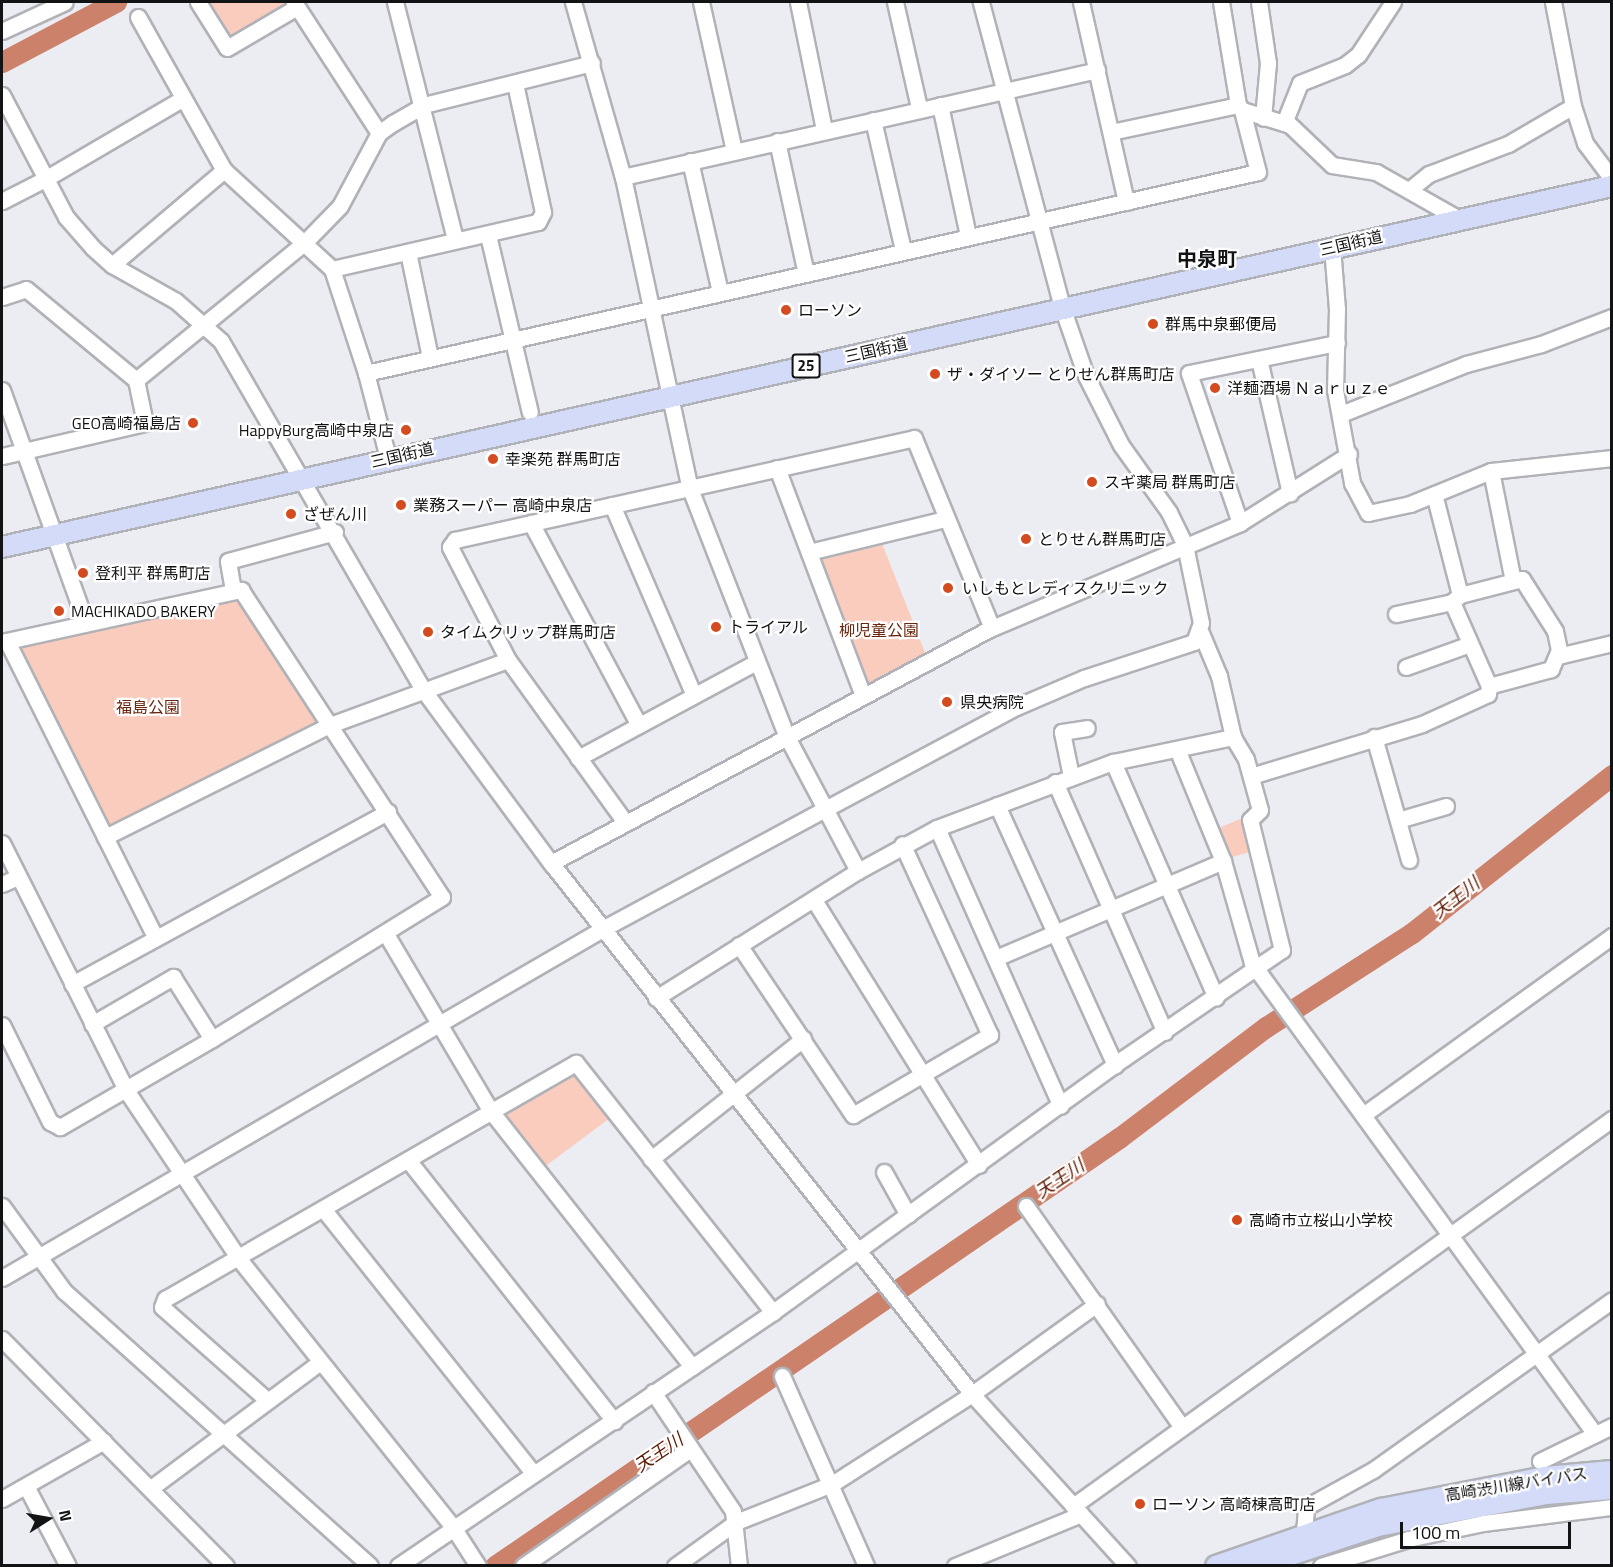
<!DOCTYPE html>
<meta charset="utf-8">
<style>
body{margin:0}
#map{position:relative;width:1613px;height:1567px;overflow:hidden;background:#ecedf2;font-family:"Titillium Web","Noto Sans JP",sans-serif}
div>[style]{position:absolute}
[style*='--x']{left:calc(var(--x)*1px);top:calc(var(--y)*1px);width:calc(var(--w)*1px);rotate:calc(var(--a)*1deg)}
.green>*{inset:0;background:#faccbe}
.river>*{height:21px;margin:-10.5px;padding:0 10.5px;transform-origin:10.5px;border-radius:10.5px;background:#cc816b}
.roads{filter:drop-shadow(2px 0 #b1b2b7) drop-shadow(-2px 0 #b1b2b7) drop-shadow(0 2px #b1b2b7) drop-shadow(0 -2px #b1b2b7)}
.minor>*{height:15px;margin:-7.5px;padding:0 7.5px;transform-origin:7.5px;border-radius:7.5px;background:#fff}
.major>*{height:20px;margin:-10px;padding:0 10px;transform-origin:10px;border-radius:10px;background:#d4dbf9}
.dots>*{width:16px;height:16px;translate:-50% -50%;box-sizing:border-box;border:3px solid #fff;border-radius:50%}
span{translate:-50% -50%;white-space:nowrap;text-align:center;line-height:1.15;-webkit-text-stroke:4.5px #fff;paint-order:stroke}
.shield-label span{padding:2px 4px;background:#fff;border:2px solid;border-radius:4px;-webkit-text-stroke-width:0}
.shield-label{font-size:15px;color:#121314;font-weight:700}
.street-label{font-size:16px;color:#121314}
.poi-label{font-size:16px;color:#121314}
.left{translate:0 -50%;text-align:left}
.right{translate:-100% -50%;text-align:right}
.park-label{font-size:16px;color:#6a2610}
.water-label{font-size:18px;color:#5e1a03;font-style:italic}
.quarter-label{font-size:20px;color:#121314;font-weight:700}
.frame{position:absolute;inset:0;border:3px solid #121314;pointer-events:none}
.north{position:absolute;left:18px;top:1489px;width:60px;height:60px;-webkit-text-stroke:4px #fff;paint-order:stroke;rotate:79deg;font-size:16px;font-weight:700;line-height:24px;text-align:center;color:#121314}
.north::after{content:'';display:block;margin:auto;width:21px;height:27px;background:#121314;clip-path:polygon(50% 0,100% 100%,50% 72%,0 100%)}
.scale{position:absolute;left:1400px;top:1522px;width:171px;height:27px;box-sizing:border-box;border:3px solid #121314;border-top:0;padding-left:8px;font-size:18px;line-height:21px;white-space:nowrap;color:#121314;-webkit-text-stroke:4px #fff;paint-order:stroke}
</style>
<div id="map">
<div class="green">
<i style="clip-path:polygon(203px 2px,286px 2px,287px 4px,229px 40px)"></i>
<i style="clip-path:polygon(881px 541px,926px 655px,869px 686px,862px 684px,817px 562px,822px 554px)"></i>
<i style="clip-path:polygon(235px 596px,319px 722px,105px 837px,7px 641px)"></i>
<i style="clip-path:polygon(1245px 817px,1253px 851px,1226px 859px,1214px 830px)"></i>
<i style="clip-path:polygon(571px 1072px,576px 1073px,610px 1118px,543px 1168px,503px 1118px,505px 1112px)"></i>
</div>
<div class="river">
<i style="--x:2;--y:62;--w:129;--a:-27.8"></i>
<i style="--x:495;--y:1566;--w:757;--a:-34.45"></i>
<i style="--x:1119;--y:1138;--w:184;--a:-37.1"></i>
<i style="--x:1266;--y:1027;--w:174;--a:-32.8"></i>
<i style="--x:1412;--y:933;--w:255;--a:-38.3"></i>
</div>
<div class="roads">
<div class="minor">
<i style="--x:198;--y:2;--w:54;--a:57.8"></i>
<i style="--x:227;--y:48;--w:81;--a:-30.4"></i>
<i style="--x:294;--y:2;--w:156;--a:57"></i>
<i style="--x:395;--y:2;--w:244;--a:75.8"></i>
<i style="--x:573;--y:2;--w:182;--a:74.1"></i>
<i style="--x:623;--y:177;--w:316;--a:77.9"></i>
<i style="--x:689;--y:486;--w:267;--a:68.7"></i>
<i style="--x:786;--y:735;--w:154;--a:62.1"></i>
<i style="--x:701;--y:2;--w:153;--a:77.5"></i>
<i style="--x:798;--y:2;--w:131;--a:78.5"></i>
<i style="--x:895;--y:2;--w:109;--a:77.2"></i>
<i style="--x:1081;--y:2;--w:205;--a:77.3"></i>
<i style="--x:1221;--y:2;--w:104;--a:80.6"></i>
<i style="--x:1259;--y:2;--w:62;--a:81.6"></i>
<i style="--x:1268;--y:63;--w:55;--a:95.2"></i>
<i style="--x:1553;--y:2;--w:106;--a:79.1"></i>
<i style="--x:1573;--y:106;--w:39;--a:72"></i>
<i style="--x:1585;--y:143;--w:45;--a:53.1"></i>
<i style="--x:138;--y:17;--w:176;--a:60.7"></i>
<i style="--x:224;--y:170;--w:147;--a:42.5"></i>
<i style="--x:332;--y:269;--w:109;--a:71.9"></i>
<i style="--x:366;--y:373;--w:88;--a:75.5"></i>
<i style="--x:2;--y:31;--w:69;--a:-24.7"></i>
<i style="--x:2;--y:95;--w:138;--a:62.3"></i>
<i style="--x:66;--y:217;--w:41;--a:48.9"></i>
<i style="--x:93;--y:248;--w:25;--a:42"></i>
<i style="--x:112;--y:265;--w:73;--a:29.4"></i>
<i style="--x:176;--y:301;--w:60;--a:41.6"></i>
<i style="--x:221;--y:341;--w:405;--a:59.9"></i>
<i style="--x:424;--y:691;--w:214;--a:53.6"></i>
<i style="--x:551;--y:863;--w:678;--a:51.59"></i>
<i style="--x:972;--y:1394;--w:232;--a:47.8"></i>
<i style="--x:940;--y:105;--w:134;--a:77.9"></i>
<i style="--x:873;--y:120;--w:133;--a:77"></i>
<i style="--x:1284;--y:123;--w:43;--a:-68.2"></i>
<i style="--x:1300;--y:83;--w:48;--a:-21.8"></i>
<i style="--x:1345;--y:65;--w:16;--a:-38"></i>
<i style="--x:1358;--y:55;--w:64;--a:-56.6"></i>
<i style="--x:1111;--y:132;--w:130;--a:-12"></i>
<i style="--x:1238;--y:105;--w:6;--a:51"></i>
<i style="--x:1242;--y:110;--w:50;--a:17.4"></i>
<i style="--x:1290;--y:125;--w:58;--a:43.6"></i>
<i style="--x:1332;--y:165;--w:45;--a:9"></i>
<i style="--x:1376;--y:172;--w:95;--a:29.5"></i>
<i style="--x:777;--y:141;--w:136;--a:77.7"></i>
<i style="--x:690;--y:161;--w:134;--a:77.1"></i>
<i style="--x:623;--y:177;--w:486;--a:-12.7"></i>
<i style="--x:1409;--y:190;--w:26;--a:-39"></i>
<i style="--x:1429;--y:174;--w:85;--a:-20.8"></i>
<i style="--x:1508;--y:144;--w:75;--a:-30.3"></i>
<i style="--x:2;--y:201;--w:48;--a:-27.1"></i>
<i style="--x:45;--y:179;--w:159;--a:-30.3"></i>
<i style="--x:488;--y:235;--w:182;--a:76.7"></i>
<i style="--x:1332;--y:247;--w:62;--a:85.4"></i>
<i style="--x:1337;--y:309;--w:81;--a:91.4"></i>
<i style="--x:1335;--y:390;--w:95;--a:79.6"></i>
<i style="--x:1352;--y:483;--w:34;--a:62"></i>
<i style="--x:1368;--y:513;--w:43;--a:-12.1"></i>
<i style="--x:1410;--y:504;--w:87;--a:-22.2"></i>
<i style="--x:1491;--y:471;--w:122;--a:-6.1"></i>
<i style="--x:408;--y:252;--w:107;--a:78.2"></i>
<i style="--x:112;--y:265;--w:147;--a:-40.3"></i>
<i style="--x:332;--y:269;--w:211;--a:-12.9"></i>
<i style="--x:538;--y:222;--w:11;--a:-63"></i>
<i style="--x:543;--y:212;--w:131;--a:-102.3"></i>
<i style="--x:2;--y:297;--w:25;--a:-18"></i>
<i style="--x:26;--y:289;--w:143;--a:39.6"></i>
<i style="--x:136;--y:380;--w:44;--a:78.2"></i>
<i style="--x:145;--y:423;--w:147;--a:167"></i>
<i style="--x:1259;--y:359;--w:138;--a:77"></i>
<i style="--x:366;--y:373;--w:914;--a:-12.7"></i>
<i style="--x:1258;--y:172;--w:64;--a:-104.5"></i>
<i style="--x:136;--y:380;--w:218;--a:-39.2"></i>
<i style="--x:305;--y:242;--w:50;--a:-45.8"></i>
<i style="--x:340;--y:206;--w:83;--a:-61.9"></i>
<i style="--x:379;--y:133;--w:17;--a:-36"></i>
<i style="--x:393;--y:123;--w:36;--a:-30"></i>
<i style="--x:424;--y:105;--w:173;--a:-14"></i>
<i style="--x:2;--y:390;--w:248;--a:70.2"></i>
<i style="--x:1341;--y:414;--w:135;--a:-21.8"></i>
<i style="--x:1466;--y:364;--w:78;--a:-14.9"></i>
<i style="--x:1541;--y:344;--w:76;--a:-20.8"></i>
<i style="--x:777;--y:468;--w:243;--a:69.3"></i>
<i style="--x:1491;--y:471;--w:112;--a:78.7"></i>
<i style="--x:612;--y:505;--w:207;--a:66.7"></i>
<i style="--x:531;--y:523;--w:229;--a:61.9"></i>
<i style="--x:1240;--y:523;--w:158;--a:-108.8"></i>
<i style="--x:1189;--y:373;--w:151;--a:-11.5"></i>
<i style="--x:809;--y:552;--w:140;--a:-13.6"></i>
<i style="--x:233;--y:590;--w:29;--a:-100"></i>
<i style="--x:228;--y:561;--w:111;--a:-15.2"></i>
<i style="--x:1460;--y:595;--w:64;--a:-14.5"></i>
<i style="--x:1522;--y:579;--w:62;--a:57.6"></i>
<i style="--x:1555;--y:631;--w:19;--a:78"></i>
<i style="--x:1559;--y:650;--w:21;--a:113"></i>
<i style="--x:1551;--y:669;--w:64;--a:164.7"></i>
<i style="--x:1396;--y:614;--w:57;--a:-12.1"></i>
<i style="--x:7;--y:641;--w:332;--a:63.4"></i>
<i style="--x:2;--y:642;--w:245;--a:-12.3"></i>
<i style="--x:241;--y:590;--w:367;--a:56.8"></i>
<i style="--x:442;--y:897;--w:270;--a:148.3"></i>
<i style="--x:212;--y:1039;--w:176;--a:149.9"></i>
<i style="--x:60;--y:1127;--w:11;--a:-153"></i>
<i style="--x:50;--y:1122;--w:108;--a:-116.3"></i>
<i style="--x:1558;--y:656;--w:56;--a:-13.5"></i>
<i style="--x:1406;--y:667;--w:68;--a:-19.8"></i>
<i style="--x:1374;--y:737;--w:128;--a:74.1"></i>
<i style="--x:1177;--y:749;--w:121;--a:67.7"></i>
<i style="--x:1223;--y:861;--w:106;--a:74.1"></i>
<i style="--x:1252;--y:963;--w:583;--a:53.94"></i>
<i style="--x:578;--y:758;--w:202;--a:-28.3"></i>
<i style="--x:1113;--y:762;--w:257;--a:66.4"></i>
<i style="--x:1071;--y:776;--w:45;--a:-101.6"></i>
<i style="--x:1062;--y:732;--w:25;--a:-9"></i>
<i style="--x:1251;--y:776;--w:179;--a:-16.9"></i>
<i style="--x:1422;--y:724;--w:72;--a:-24.4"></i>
<i style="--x:1488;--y:694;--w:8;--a:-83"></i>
<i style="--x:1489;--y:686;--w:92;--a:-113.8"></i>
<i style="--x:1452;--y:602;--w:11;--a:-41"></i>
<i style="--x:1460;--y:595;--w:104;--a:-104.4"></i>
<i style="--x:1055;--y:782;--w:273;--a:66.3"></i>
<i style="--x:997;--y:805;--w:286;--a:65.6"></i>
<i style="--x:1398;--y:820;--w:50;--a:-16.3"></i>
<i style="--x:625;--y:822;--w:200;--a:-125.8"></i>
<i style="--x:508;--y:660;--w:127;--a:-117.2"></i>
<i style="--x:450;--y:547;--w:9;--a:-54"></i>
<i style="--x:455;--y:540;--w:470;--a:-12.5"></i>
<i style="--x:914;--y:438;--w:205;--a:67.7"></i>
<i style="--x:937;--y:828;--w:304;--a:66"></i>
<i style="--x:105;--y:837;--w:251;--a:-26.5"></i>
<i style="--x:330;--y:725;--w:189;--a:-20.1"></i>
<i style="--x:2;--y:843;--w:276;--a:63.3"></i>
<i style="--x:126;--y:1090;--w:203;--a:56.2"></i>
<i style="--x:239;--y:1259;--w:343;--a:51.4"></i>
<i style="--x:453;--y:1527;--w:46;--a:57.3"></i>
<i style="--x:551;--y:863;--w:500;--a:-28.1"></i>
<i style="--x:992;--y:628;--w:269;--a:-22.9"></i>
<i style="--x:1240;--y:523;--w:129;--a:-32.3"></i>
<i style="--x:2;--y:884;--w:17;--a:-24"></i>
<i style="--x:814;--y:900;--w:312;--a:58.1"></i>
<i style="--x:386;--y:934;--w:204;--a:59.4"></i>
<i style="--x:490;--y:1110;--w:327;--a:51.8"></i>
<i style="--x:739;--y:945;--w:205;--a:56.2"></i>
<i style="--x:853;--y:1115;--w:159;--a:-30.3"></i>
<i style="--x:990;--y:1035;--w:210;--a:-114.7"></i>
<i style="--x:996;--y:958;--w:247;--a:-23.1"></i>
<i style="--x:72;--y:984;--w:360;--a:-28.6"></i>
<i style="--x:656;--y:998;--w:239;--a:-32.2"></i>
<i style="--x:858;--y:871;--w:90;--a:-28.6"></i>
<i style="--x:937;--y:828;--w:188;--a:-20.6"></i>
<i style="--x:1113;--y:762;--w:123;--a:-11.8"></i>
<i style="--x:1233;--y:737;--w:63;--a:-102.9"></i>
<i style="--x:1219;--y:676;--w:47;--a:-112.7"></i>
<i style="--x:92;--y:1024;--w:94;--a:-30.1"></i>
<i style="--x:173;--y:977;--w:73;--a:57.8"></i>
<i style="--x:1363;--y:1115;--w:307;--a:-35.7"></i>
<i style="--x:651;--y:1159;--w:194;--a:-38.3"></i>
<i style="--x:408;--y:1160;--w:333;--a:51.7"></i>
<i style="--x:884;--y:1172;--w:49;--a:60.8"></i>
<i style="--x:2;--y:1206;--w:105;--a:53.9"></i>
<i style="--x:64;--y:1291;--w:411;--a:41.9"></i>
<i style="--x:1026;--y:1206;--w:269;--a:54.8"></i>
<i style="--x:324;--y:1210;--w:336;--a:51.5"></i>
<i style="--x:2;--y:1278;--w:696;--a:-30.17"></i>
<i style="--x:604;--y:928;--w:251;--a:-28.3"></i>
<i style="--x:825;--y:809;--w:217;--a:-28.1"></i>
<i style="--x:1016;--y:707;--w:74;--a:-23.1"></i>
<i style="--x:1084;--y:678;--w:116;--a:-18.1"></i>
<i style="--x:1194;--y:642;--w:20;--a:-70"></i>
<i style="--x:1201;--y:623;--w:80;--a:-101.6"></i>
<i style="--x:1185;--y:545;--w:37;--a:-116"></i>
<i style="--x:1169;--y:512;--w:82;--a:-125.6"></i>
<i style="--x:1121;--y:445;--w:77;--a:-116.9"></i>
<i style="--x:1086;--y:376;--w:73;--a:-109.2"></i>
<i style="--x:1062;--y:307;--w:316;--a:-104.9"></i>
<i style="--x:2;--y:1339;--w:319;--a:45.4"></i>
<i style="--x:782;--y:1376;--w:208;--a:66.1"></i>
<i style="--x:653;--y:1392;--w:143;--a:56.1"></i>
<i style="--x:733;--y:1511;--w:55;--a:83.8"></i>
<i style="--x:267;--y:1400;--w:140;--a:-138.5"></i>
<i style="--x:162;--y:1307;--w:9;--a:-69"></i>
<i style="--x:165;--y:1299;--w:474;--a:-29.9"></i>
<i style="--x:576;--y:1063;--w:318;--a:51.7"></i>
<i style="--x:1540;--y:1461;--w:80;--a:-25.9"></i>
<i style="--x:26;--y:1486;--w:90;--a:62.3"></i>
<i style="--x:151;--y:1488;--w:211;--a:-36.7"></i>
<i style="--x:2;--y:1499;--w:117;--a:-29.6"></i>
<i style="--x:1073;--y:1506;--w:664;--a:-35.68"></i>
<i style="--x:1304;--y:1532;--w:25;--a:-85"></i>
<i style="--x:1306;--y:1507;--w:77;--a:-28.9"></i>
<i style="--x:1373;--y:1470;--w:293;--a:-35.4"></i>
<i style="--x:398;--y:1566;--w:453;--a:-34.1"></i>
<i style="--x:773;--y:1312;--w:433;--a:-35.9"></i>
<i style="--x:1124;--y:1058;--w:191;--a:-34.4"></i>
<i style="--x:1282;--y:950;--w:134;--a:-103.8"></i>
<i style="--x:1250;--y:820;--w:14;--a:-45"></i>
<i style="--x:1260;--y:810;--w:53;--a:-105.4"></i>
<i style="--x:1246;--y:759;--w:26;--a:-121"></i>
<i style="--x:523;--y:1566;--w:204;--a:-35"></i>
<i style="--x:675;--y:1566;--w:75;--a:-35.8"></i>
<i style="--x:736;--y:1522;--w:103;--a:-21.6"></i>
<i style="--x:832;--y:1484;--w:166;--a:-32.7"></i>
<i style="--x:972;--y:1394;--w:154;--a:-35.8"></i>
<i style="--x:955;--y:1566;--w:136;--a:-22.4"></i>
<i style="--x:1321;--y:1566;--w:91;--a:-17.2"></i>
<i style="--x:1408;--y:1539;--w:77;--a:-12"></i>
<i style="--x:1483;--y:1523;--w:130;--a:-7.1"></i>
</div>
<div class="major">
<i style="--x:2;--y:547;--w:1650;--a:-12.64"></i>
<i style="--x:1216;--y:1566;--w:175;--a:-19.1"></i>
<i style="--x:1381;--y:1509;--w:167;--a:-11"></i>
<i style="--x:1545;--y:1477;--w:67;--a:-5.1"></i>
<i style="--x:1257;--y:1566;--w:127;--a:-18.3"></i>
<i style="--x:1378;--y:1526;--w:170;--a:-10.8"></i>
<i style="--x:1545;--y:1494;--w:67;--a:-4.3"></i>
</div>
</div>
<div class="dots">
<i style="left:786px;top:310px;background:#d34b1e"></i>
<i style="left:1153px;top:324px;background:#d34b1e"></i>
<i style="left:935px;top:374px;background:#d34b1e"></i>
<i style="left:1215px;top:388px;background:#d34b1e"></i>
<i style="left:193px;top:423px;background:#d34b1e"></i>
<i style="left:406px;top:430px;background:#d34b1e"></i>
<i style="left:493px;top:459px;background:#d34b1e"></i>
<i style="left:1092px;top:482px;background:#d34b1e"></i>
<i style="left:401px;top:505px;background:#d34b1e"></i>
<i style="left:291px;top:514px;background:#d34b1e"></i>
<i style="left:1026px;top:539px;background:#d34b1e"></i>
<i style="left:83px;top:573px;background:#d34b1e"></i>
<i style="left:948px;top:588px;background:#d34b1e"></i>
<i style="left:59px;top:611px;background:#d34b1e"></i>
<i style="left:716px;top:627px;background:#d34b1e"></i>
<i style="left:428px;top:632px;background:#d34b1e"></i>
<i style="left:947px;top:702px;background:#d34b1e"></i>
<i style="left:1237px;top:1220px;background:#d34b1e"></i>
<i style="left:1140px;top:1504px;background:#d34b1e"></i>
</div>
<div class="shield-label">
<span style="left:806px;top:366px">25</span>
</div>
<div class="street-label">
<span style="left:1351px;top:243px;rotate:-13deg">三国街道</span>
<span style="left:876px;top:350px;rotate:-13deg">三国街道</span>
<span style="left:402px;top:455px;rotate:-13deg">三国街道</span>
<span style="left:1516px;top:1484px;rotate:-9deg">高崎渋川線バイパス</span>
</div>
<div class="poi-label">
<span class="left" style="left:798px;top:310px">ローソン</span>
<span class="left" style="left:1165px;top:324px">群馬中泉郵便局</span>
<span class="left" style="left:947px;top:374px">ザ・ダイソー とりせん群馬町店</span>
<span class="left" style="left:1227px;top:388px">洋麺酒場 Ｎａｒｕｚｅ</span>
<span class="right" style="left:181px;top:423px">GEO高崎福島店</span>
<span class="right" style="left:394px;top:430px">HappyBurg高崎中泉店</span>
<span class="left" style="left:505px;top:459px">幸楽苑 群馬町店</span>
<span class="left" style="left:1104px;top:482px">スギ薬局 群馬町店</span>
<span class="left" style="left:413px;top:505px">業務スーパー 高崎中泉店</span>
<span class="left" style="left:303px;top:514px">ざぜん川</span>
<span class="left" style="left:1038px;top:539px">とりせん群馬町店</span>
<span class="left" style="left:95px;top:573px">登利平 群馬町店</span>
<span class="left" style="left:962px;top:588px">いしもとレディスクリニック</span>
<span class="left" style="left:71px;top:611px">MACHIKADO BAKERY</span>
<span class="left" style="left:728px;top:627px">トライアル</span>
<span class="left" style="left:440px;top:632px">タイムクリップ群馬町店</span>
<span class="left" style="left:960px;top:702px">県央病院</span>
<span class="left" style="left:1249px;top:1220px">高崎市立桜山小学校</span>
<span class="left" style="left:1152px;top:1504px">ローソン 高崎棟高町店</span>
</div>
<div class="park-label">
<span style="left:879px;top:630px">柳児童公園</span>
<span style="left:148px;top:707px">福島公園</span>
</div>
<div class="water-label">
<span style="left:1456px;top:898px;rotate:-38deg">天王川</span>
<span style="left:1060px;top:1179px;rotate:-34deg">天王川</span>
<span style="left:659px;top:1453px;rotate:-34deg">天王川</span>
</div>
<div class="quarter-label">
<span style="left:1207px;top:258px">中泉町</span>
</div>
<div class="frame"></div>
<div class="north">N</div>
<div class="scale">100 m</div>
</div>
